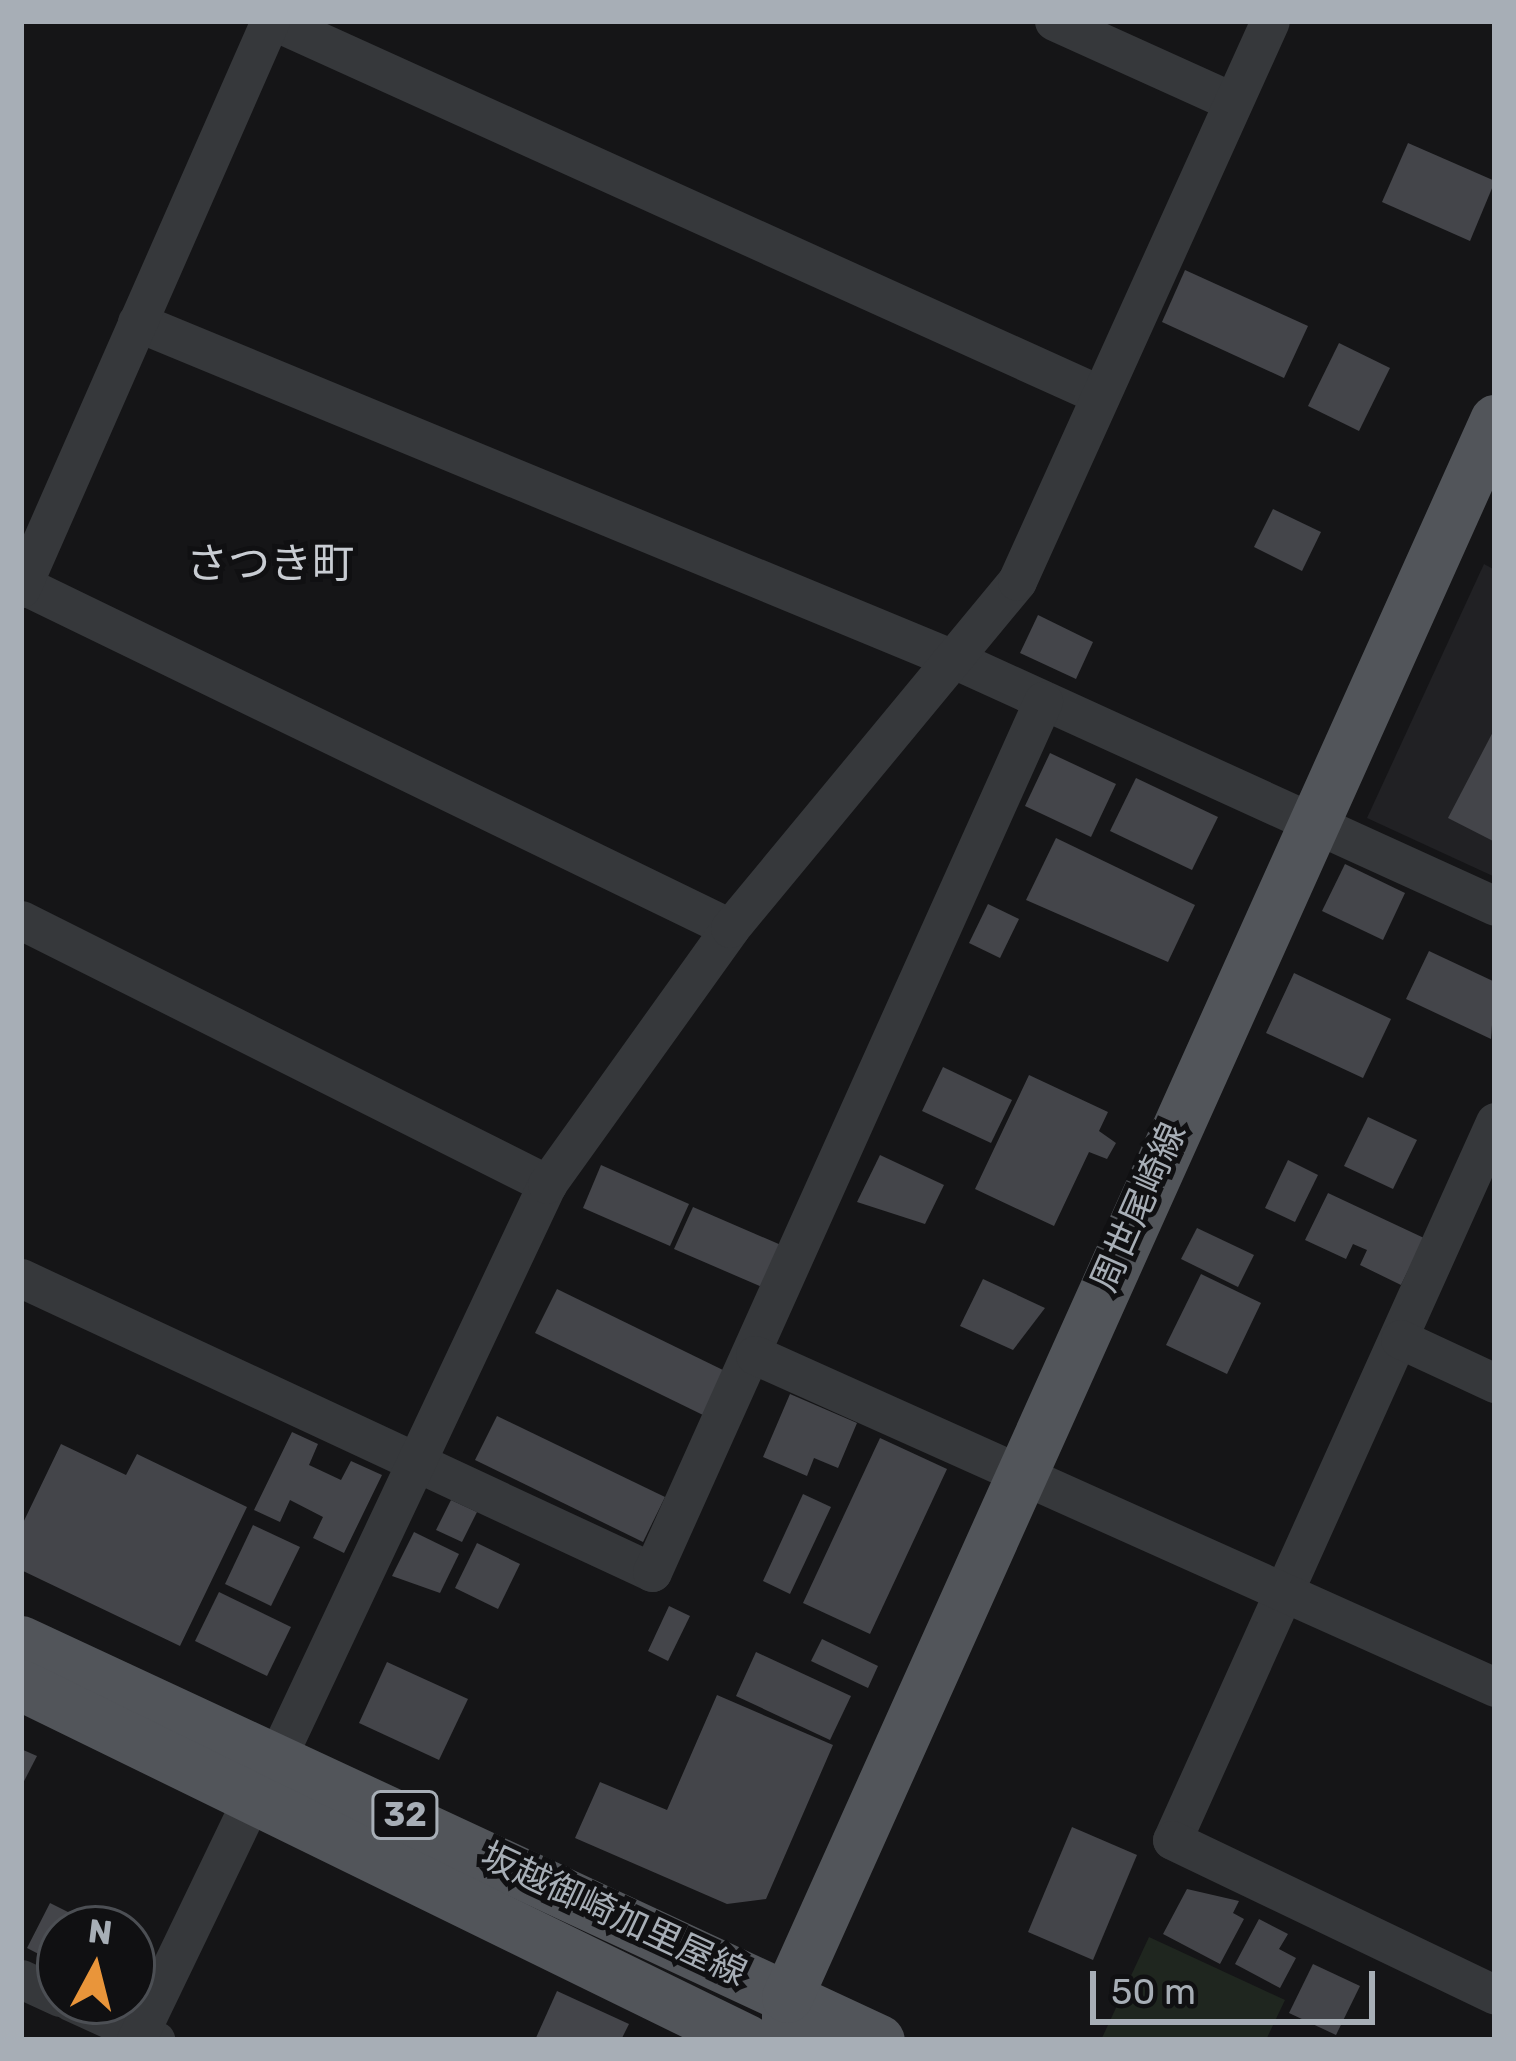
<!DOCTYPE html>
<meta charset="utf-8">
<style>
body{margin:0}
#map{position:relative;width:1516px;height:2061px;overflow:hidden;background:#151517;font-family:Rubik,"Noto Sans JP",sans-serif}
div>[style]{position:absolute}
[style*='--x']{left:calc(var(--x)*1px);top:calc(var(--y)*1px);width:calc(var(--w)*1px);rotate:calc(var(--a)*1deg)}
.built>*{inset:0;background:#212124}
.green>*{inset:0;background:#1f261f}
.building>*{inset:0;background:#44454a}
.minor>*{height:39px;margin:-19.5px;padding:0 19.5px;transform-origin:19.5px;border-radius:19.5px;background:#36383b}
.major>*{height:51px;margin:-25.5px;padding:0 25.5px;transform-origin:25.5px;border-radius:25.5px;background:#52555a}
span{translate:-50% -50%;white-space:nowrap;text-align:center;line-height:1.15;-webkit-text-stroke:10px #101012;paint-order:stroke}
.shield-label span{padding:3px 9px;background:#101012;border:3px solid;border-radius:9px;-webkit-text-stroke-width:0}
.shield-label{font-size:33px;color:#a7aeb6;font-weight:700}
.street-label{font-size:36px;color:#a7aeb6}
.quarter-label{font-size:42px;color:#c8ccd2}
.frame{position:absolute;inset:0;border:24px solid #a7aeb6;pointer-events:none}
.north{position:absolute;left:36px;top:1905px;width:120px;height:120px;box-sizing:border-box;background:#101012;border:3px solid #4c4f54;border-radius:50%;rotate:7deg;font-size:33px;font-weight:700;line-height:48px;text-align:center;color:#a7aeb6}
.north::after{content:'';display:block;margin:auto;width:42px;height:54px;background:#e9953a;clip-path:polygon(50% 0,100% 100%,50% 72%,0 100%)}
.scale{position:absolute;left:1090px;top:1971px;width:285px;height:54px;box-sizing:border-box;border:6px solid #a7aeb6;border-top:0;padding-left:15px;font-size:36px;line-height:42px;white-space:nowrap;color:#a7aeb6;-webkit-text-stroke:9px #101012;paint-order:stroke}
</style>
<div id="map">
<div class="built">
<i style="clip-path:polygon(1484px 564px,1495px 570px,1495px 877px,1367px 818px)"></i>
</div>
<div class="green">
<i style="clip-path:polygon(1149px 1937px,1285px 2000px,1266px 2040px,1101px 2040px)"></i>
</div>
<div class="building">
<i style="clip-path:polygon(1408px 143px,1495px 181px,1470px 241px,1382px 202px)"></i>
<i style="clip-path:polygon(1185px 270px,1308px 326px,1284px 378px,1162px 322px)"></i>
<i style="clip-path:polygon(1339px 343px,1390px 368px,1359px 431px,1308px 406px)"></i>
<i style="clip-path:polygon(1273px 509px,1321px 532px,1302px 571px,1254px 547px)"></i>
<i style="clip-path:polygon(1038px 615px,1093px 642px,1076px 679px,1020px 653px)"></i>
<i style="clip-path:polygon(1495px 728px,1495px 842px,1448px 818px)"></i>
<i style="clip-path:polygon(1050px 753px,1116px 784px,1091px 837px,1025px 806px)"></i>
<i style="clip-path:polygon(1136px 778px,1218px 817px,1192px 870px,1110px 831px)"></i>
<i style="clip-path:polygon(1056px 838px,1195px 905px,1168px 962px,1026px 900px)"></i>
<i style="clip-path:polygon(1345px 864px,1405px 893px,1383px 940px,1322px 911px)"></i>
<i style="clip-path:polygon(988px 904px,1019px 919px,1000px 958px,969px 943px)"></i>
<i style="clip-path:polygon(1429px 951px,1495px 982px,1491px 1039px,1406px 999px)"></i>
<i style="clip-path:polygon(1294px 973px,1391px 1019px,1363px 1078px,1266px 1033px)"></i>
<i style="clip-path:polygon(943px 1067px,1012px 1100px,991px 1143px,922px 1111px)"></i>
<i style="clip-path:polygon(1029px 1075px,1108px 1112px,1099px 1131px,1116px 1143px,1107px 1159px,1089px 1152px,1054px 1226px,975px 1189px)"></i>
<i style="clip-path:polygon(1368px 1117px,1417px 1140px,1393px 1189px,1344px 1166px)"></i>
<i style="clip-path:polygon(880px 1155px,944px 1185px,925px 1224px,857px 1202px)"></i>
<i style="clip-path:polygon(1288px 1160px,1318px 1175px,1295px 1222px,1265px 1208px)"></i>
<i style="clip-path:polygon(601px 1165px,689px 1204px,670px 1246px,583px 1208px)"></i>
<i style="clip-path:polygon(1328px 1193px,1424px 1238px,1401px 1285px,1360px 1265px,1367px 1250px,1353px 1244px,1346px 1259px,1305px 1240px)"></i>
<i style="clip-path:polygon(693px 1207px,781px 1245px,762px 1287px,674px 1249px)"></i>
<i style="clip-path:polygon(1197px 1228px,1254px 1255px,1238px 1287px,1181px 1259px)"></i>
<i style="clip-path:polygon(1201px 1274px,1261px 1303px,1227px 1374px,1166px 1345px)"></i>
<i style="clip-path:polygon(983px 1279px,1045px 1308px,1013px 1350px,960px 1326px)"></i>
<i style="clip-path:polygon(557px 1289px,725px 1371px,703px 1415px,535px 1333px)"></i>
<i style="clip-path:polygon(790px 1394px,857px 1423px,838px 1468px,814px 1458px,807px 1476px,763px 1457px)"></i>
<i style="clip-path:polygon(497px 1416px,665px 1497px,643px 1542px,475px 1460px)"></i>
<i style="clip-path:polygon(292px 1432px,318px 1444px,309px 1465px,341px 1480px,351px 1461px,382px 1475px,344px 1553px,313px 1538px,323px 1517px,290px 1500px,280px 1522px,254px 1510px)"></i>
<i style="clip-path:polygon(880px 1438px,947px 1469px,870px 1634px,803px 1603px)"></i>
<i style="clip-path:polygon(61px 1444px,126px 1475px,137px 1454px,247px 1507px,180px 1646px,21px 1570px,21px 1527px)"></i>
<i style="clip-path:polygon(803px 1494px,831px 1507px,790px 1594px,763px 1581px)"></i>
<i style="clip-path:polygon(451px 1500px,477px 1512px,462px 1542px,436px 1530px)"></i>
<i style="clip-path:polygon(253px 1525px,300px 1547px,271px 1606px,225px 1584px)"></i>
<i style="clip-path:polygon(414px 1532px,459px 1554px,440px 1593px,392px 1576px)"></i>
<i style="clip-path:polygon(477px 1543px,520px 1564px,498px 1609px,455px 1588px)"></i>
<i style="clip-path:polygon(219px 1592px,291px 1627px,267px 1676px,195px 1641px)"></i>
<i style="clip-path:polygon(669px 1606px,690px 1616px,668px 1661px,648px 1651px)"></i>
<i style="clip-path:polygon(822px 1639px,878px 1666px,868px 1688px,811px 1661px)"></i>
<i style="clip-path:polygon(756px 1652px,851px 1696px,830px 1740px,736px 1696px)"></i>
<i style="clip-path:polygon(387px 1662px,468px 1699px,439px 1760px,359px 1723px)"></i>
<i style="clip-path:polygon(717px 1695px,833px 1745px,766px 1899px,727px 1904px,575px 1838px,600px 1782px,667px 1810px)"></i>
<i style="clip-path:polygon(21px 1749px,37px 1756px,21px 1787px)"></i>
<i style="clip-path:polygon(1072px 1827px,1137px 1855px,1093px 1960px,1028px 1932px)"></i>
<i style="clip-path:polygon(1187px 1889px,1239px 1901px,1233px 1913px,1244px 1919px,1220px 1964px,1163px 1934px)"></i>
<i style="clip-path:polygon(50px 1903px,102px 1929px,60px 1929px,60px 1965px,27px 1948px)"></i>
<i style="clip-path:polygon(1259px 1919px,1288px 1934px,1279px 1949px,1296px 1958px,1280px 1988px,1235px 1964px)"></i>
<i style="clip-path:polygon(1313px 1964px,1360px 1986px,1336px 2035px,1289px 2013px)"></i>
<i style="clip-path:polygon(557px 1991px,629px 2024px,621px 2040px,535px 2040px)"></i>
</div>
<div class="minor">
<i style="--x:274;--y:21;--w:907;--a:24.36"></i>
<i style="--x:1054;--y:21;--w:196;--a:24.3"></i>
<i style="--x:137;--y:322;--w:888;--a:22.44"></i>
<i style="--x:958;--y:661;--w:590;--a:24.52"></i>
<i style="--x:21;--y:584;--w:788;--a:25.88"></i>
<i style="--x:21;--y:588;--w:619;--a:-66.29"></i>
<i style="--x:21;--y:920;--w:589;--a:26.65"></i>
<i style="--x:1495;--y:1122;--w:787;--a:114.22"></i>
<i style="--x:1172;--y:1840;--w:358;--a:25.6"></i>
<i style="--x:21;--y:1278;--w:696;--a:24.98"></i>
<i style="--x:652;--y:1572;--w:955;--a:-65.82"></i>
<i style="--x:1400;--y:1339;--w:105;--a:24.9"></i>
<i style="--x:755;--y:1355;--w:811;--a:24.16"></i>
<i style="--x:278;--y:1755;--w:631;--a:-64.77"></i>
<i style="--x:547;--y:1184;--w:315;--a:-54.4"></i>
<i style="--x:730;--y:928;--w:450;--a:-50.4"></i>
<i style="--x:1017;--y:581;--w:614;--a:-65.69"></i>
<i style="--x:21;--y:1979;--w:43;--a:24.8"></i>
<i style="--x:70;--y:2001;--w:94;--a:24.6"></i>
<i style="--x:136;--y:2040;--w:272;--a:-64.3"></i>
</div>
<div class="major">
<i style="--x:21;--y:1641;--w:946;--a:24.94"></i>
<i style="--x:21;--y:1685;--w:808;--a:26.06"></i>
<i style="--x:787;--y:2040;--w:43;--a:-90"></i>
<i style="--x:787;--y:1997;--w:1729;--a:-65.82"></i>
</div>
<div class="shield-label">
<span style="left:405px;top:1815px">32</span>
</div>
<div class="street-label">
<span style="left:1138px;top:1207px;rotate:-66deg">周世尾崎線</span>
<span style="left:614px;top:1914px;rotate:25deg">坂越御崎加里屋線</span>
</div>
<div class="quarter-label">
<span style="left:270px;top:564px">さつき町</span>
</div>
<div class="frame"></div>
<div class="north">N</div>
<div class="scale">50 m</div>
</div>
